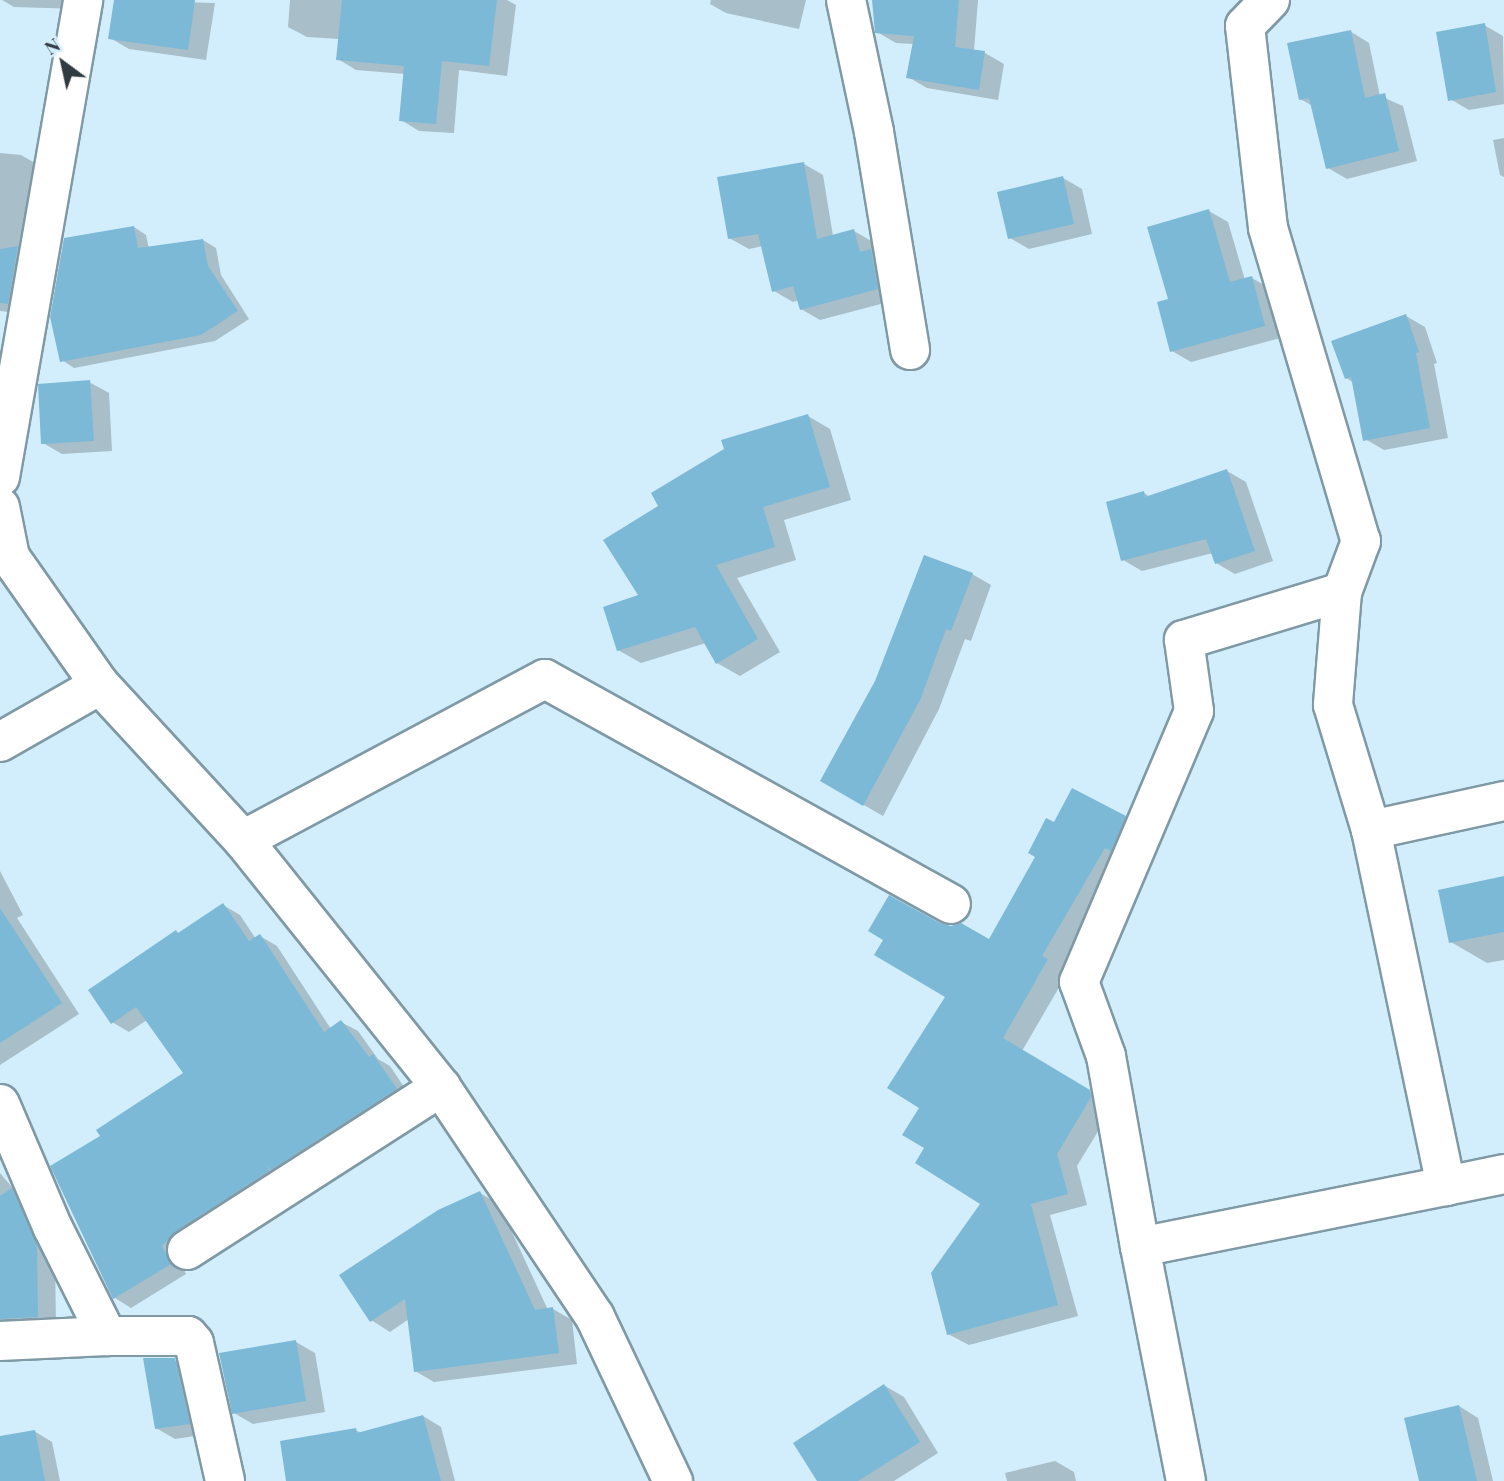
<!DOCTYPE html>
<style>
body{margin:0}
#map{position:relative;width:1504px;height:1481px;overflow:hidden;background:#d2eefc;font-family:"Playfair Display",serif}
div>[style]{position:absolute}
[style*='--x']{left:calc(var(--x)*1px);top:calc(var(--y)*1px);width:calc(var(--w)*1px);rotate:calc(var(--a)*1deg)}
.shadow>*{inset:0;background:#0003}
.building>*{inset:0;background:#7bb9d7}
.roads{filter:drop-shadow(2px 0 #7f99a5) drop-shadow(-2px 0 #7f99a5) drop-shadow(0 2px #7f99a5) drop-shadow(0 -2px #7f99a5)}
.minor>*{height:38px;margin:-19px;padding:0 19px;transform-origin:19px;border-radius:19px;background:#fff}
span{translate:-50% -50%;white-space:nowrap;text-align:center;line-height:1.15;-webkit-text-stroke:7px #d2eefc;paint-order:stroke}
.north{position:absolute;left:28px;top:28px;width:70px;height:70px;-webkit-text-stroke:5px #d2eefc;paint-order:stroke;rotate:327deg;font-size:19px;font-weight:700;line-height:28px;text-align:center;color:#303b41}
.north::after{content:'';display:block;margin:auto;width:24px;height:32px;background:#303b41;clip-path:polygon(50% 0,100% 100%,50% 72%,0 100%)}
</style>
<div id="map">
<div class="shadow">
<i style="clip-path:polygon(2px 0,85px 0,80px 9px,14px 7px)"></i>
<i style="clip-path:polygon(116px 0,215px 3px,206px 60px,129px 49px,110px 38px)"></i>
<i style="clip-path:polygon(290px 0,507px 0,516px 5px,507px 76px,459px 70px,454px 133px,419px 131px,401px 120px,405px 74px,356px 70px,338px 59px,340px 39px,307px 37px,288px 27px)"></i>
<i style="clip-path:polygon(711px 0,806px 0,799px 29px,726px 13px,710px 4px)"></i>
<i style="clip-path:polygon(874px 0,978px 0,974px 51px,985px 53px,1004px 64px,998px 100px,927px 88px,908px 77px,914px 44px,896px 43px,877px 32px)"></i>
<i style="clip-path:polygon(1484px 25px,1503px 36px,1504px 104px,1469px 110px,1450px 99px)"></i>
<i style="clip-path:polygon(1350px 31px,1369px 43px,1380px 96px,1403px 106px,1417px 161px,1347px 179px,1328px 168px,1313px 106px,1300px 99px)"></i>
<i style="clip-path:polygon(1504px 138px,1504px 177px,1500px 175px,1493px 140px)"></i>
<i style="clip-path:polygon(0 153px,21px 155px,40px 166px,27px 314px,0 311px)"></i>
<i style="clip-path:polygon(804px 164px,823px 175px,833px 236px,854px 231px,873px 242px,896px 300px,820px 320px,801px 309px,799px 300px,793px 302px,774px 291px,763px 246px,749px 249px,729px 238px)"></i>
<i style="clip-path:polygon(1063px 178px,1082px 189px,1092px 234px,1029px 249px,1010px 238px)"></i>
<i style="clip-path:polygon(1209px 211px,1228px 222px,1245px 280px,1252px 278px,1271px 289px,1284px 337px,1191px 362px,1172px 351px,1170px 300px)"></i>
<i style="clip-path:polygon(134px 227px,146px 235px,149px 249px,203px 240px,216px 248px,221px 275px,249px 319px,215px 341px,74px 368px,62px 360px)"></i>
<i style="clip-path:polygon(1406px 316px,1425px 327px,1437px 363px,1434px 364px,1448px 438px,1384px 450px,1365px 439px,1354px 383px,1346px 378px)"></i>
<i style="clip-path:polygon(89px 382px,109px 393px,112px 451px,62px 454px,43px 443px)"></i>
<i style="clip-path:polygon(808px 416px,830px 429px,851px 500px,784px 520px,796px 560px,737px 578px,780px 652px,740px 676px,717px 663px,706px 643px,641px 663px,618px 650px,640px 596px)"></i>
<i style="clip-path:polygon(1227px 471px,1246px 482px,1273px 561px,1235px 574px,1216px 563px,1213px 553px,1142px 571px,1123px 560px,1144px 493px,1150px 497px)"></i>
<i style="clip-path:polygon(972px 574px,991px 585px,971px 641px,965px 639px,939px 709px,883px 816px,822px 781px)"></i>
<i style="clip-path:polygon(1125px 818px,1145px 829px,1062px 969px,1068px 972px,1022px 1051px,1110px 1104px,1111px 1110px,1077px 1166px,1087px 1205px,1050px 1215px,1078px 1316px,969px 1345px,948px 1334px,983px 1203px,927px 1148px,921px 1108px,948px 996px,940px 925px,990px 942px,1055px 825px)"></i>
<i style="clip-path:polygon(0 871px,23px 915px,17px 918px,79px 1014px,0 1065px)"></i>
<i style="clip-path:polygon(1504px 878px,1504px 960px,1487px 963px,1451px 942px)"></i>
<i style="clip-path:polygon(223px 905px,240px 915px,256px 939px,260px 936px,277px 946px,331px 1029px,341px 1022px,358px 1031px,378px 1059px,390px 1066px,412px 1099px,178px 1256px,186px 1274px,131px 1308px,115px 1298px,52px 1166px,102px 1137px,185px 1074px,147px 1020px,129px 1032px,112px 1022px,180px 934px)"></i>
<i style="clip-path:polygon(0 1173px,17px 1193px,31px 1201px,55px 1256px,56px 1327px,0 1342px)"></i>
<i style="clip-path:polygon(480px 1193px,499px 1204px,548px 1310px,553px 1309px,572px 1320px,577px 1364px,434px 1382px,415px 1371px,409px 1319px,390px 1332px,371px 1320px)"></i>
<i style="clip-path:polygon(296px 1342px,315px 1353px,325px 1412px,253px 1424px,234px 1413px)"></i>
<i style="clip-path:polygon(174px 1360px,194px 1371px,208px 1434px,175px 1439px,156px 1428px)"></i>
<i style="clip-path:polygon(885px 1386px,904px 1397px,938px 1453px,894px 1481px,819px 1481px)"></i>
<i style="clip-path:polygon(1459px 1406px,1478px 1418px,1493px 1481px,1421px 1481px)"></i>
<i style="clip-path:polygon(423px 1416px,441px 1427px,455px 1481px,296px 1481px,355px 1430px,362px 1433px)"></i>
<i style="clip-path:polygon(34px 1431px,52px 1442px,60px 1481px,1px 1481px,0 1438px)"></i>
<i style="clip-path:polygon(1055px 1461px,1074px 1472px,1076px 1481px,1007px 1481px,1005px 1473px)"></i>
</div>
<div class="building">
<i style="clip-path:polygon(114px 0,195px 0,188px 50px,108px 39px)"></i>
<i style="clip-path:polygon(342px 0,497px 0,489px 66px,442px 61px,436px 124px,399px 121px,404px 66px,336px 60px)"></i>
<i style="clip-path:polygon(872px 0,959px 0,955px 47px,985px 51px,979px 90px,906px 78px,914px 36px,875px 33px)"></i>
<i style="clip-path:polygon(1485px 23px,1496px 92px,1448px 101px,1436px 32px)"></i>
<i style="clip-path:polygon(1351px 30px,1365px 98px,1385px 93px,1399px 151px,1326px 169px,1309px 98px,1299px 100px,1287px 43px)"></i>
<i style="clip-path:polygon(804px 162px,817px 239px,854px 229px,860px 252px,871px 249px,878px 289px,800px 310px,793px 286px,772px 292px,758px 234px,728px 239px,717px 177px)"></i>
<i style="clip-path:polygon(1063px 176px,1074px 224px,1008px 239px,997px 192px)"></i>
<i style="clip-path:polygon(1209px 209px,1230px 282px,1252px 276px,1265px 326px,1170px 352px,1157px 302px,1168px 299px,1147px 227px)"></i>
<i style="clip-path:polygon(134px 226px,138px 248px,203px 239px,208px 266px,238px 311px,201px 335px,60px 362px,50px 317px,64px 238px)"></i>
<i style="clip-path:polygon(18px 246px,8px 304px,0 303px,0 249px)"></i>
<i style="clip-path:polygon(1406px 314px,1419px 352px,1416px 353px,1430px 428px,1363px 441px,1351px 377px,1345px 379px,1331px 341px)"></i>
<i style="clip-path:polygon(90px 380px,94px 441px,41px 444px,38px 384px)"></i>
<i style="clip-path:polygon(808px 414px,830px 487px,763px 507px,775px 547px,716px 565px,758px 639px,716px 664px,695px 627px,617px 651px,603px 607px,638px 595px,603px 540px,658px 506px,651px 493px,724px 449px,721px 440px)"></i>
<i style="clip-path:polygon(1227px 469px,1255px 551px,1215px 564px,1206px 539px,1121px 561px,1106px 502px,1144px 491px,1145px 497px)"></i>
<i style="clip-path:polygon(924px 555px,973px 573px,951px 631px,946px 629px,921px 698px,863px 806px,820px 781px,875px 681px)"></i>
<i style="clip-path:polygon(1072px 788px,1126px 816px,1111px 851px,1105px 848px,1042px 956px,1048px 959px,1003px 1038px,1090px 1090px,1091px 1097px,1057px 1154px,1068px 1194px,1031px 1204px,1058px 1305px,947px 1335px,931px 1273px,980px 1204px,915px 1163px,924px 1148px,902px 1135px,919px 1108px,887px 1088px,945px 997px,874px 955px,883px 940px,868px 931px,889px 895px,940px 923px,951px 926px,961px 923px,989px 939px,1035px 857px,1028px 853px,1046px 818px,1054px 822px)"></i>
<i style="clip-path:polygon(1504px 876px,1504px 932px,1449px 943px,1438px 890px)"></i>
<i style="clip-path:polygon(223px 903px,249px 941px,260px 934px,324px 1032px,341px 1020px,369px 1057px,373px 1054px,397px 1089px,271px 1170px,268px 1166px,269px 1171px,175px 1232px,162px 1246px,171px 1264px,113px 1299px,50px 1166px,100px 1136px,96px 1130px,183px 1073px,136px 1007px,111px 1024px,88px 990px,176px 930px,178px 933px)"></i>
<i style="clip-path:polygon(0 908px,62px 1003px,0 1043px)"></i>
<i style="clip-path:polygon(12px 1188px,37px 1244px,38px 1317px,0 1319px,0 1196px)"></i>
<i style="clip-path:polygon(480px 1191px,535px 1310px,553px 1307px,559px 1353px,414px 1372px,405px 1299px,370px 1322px,339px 1275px,438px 1210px)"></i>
<i style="clip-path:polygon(296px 1340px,306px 1401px,232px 1414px,219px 1353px)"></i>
<i style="clip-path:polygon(143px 1358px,175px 1358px,190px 1424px,155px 1429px)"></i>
<i style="clip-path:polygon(884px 1384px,920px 1442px,858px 1481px,817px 1481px,793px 1443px)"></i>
<i style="clip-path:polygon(1459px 1405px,1477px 1481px,1419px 1481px,1404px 1418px)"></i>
<i style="clip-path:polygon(423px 1415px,441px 1481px,286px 1481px,280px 1441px,356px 1428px,357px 1433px)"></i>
<i style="clip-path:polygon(35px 1430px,45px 1481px,0 1481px,0 1436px)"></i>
</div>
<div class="roads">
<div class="minor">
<i style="--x:846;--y:0;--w:135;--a:78"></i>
<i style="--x:874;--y:132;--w:221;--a:80.6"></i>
<i style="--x:1270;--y:0;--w:36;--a:134"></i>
<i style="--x:1245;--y:26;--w:203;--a:83.5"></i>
<i style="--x:1268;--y:228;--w:327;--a:73.5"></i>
<i style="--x:1361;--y:541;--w:54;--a:110.4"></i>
<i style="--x:1342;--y:592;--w:113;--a:94.6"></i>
<i style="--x:1333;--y:705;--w:131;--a:73.1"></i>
<i style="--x:1371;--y:830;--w:364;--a:78.1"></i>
<i style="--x:1446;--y:1186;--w:59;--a:-11.7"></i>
<i style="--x:0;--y:477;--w:484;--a:-80.1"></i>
<i style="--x:0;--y:507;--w:51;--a:78.7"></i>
<i style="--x:10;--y:557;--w:156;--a:54.9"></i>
<i style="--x:100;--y:685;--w:211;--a:47.3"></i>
<i style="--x:243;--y:840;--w:317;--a:51.3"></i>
<i style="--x:441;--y:1087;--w:277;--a:56.2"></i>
<i style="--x:595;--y:1317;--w:182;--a:64.6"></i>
<i style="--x:0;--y:742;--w:115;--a:-29.7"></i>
<i style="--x:1371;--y:830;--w:136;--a:-12.3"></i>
<i style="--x:243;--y:840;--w:342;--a:-28.1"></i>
<i style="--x:545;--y:679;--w:464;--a:29"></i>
<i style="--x:0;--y:1104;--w:135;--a:66.9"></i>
<i style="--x:53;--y:1228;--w:121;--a:63.4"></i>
<i style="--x:1140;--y:1247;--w:312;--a:-11.3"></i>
<i style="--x:187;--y:1250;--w:302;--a:-32.7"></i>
<i style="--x:0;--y:1341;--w:107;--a:-2.7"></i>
<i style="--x:107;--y:1336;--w:81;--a:0"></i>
<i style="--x:188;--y:1336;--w:9;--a:49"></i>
<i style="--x:194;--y:1343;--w:141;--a:77.3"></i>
<i style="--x:1186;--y:1481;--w:238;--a:-101.1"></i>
<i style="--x:1140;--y:1247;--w:194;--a:-100.1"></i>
<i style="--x:1106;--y:1056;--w:79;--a:-110"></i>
<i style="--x:1079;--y:982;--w:294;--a:-67"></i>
<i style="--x:1194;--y:711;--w:72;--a:-98"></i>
<i style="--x:1184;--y:640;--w:165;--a:-16.9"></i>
</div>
</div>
<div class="north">N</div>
</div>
